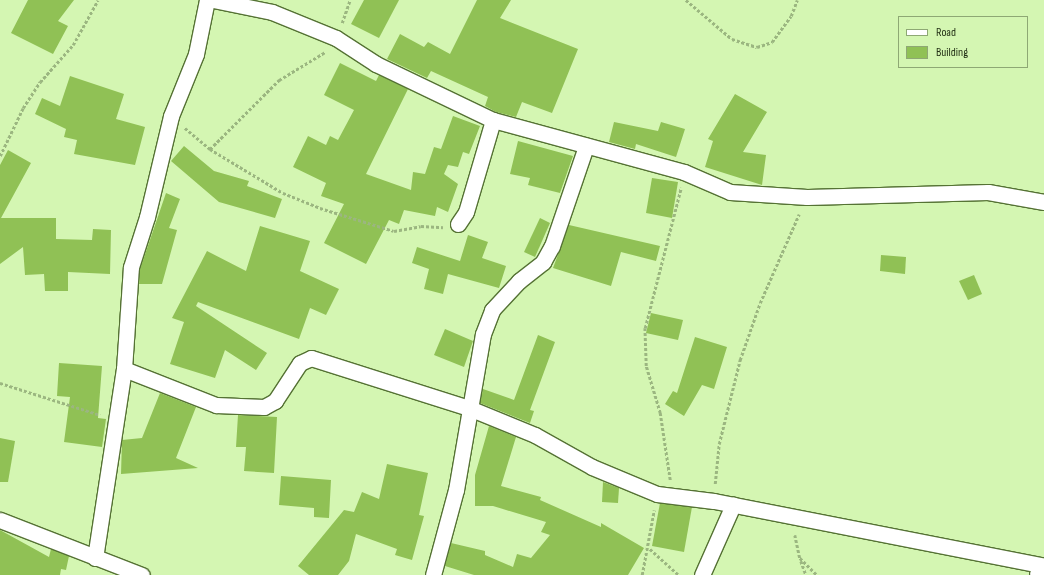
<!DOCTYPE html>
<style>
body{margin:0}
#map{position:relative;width:1044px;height:575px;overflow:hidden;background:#d4f6b2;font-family:"Sofia Sans Condensed",sans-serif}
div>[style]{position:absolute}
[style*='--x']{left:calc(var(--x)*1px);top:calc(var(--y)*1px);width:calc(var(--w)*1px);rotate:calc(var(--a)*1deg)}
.building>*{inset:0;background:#90c155}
.path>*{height:2.5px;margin-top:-1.25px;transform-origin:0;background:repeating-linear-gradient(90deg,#9bb680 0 3px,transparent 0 5px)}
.roads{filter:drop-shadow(1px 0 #557234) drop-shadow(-1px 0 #557234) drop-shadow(0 1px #557234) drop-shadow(0 -1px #557234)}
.street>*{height:15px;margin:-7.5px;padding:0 7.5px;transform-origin:7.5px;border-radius:7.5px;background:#fff}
.primary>*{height:22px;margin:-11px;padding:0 11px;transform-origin:11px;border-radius:11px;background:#fff}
span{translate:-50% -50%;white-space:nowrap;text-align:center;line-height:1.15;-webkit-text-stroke:3px #d4f6b2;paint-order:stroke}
.legend{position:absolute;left:898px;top:16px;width:130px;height:52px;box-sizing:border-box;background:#d4f6b2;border:1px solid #8ea874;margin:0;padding:5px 7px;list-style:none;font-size:12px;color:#253217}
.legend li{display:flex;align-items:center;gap:8px;height:20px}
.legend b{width:20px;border:1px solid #8ea874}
</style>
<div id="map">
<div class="building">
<i style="clip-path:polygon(28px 0,74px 0,58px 21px,68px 26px,53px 54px,11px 33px)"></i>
<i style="clip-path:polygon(364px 0,399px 0,379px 38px,351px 24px)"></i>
<i style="clip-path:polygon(477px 0,511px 0,500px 18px,578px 49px,552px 113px,522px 102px,516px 117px,496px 112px,485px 106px,488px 97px,431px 71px,427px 78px,387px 59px,400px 34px,424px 47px,428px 42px,450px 54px)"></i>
<i style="clip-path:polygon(340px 63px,376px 81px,379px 75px,408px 89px,366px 174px,411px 190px,413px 172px,425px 174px,434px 147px,441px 149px,453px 116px,480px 126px,469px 154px,463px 152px,458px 167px,448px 165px,444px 174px,458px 184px,448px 212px,437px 207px,435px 216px,404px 210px,399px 224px,389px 220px,366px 264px,324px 243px,344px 204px,321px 196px,326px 183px,293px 167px,308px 136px,326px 145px,330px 136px,338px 140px,354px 110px,324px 95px)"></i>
<i style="clip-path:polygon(70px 76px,124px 94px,116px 119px,145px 127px,135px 165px,74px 154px,77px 140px,64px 137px,66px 129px,35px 114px,42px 98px,60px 106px)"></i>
<i style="clip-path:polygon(735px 94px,767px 112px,743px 152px,766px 155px,762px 185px,705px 167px,713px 141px,708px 139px)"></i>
<i style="clip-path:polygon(614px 122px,658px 131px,661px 122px,685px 129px,676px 157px,636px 144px,635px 149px,609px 142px)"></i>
<i style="clip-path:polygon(518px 141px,573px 156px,560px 193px,528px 185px,530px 178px,510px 174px)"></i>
<i style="clip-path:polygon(184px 146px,214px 171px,249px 181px,247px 186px,282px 199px,275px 218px,219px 202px,171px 161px)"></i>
<i style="clip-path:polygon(8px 150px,31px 163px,1px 218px,56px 218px,56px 239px,92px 240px,93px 229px,111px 230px,110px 274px,68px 272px,68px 291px,45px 291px,44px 274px,25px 275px,23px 247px,0 264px,0 165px)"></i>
<i style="clip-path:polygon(652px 178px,678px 182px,672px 218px,646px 213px)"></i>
<i style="clip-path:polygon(166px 193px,180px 199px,169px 228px,177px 230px,162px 284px,139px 284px,140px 269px)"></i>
<i style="clip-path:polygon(540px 218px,550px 223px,535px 257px,524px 252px)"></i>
<i style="clip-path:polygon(569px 225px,660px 246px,656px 261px,621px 252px,611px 286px,553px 268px)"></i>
<i style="clip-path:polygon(260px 226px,310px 241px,300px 271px,339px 289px,326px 315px,310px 308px,299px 339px,198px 302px,196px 306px,267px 353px,256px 370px,225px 350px,215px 378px,170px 364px,184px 322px,172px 318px,207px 251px,246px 271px)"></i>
<i style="clip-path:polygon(468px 235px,488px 242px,482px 258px,506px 266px,499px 288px,448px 274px,443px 294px,424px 289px,429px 269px,412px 263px,417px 247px,460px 261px)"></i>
<i style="clip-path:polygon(881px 255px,906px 257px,905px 274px,880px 271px)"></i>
<i style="clip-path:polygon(974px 275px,982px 294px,968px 300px,959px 281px)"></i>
<i style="clip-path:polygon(651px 313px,683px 320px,678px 340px,646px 333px)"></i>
<i style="clip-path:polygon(445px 329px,473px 341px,464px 367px,434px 355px)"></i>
<i style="clip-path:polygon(538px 335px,555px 342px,530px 410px,534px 411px,530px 423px,480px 403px,483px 389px,514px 400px)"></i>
<i style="clip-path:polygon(695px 337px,727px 347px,714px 389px,702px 385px,684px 416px,665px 404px,673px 391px,677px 393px)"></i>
<i style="clip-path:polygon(59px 363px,102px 366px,98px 418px,106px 419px,102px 447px,64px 442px,70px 397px,57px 396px)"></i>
<i style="clip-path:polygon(160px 393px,196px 407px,176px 458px,198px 468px,121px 474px,122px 440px,142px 438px)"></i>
<i style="clip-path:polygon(238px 415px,277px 417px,274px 473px,244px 471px,246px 447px,236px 447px)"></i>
<i style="clip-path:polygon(489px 426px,516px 437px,501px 486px,541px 497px,540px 500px,601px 527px,601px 523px,644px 548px,628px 575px,474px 575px,445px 566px,451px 543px,485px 551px,485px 555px,513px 567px,517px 554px,531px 558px,550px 535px,541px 532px,546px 522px,493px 506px,475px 506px,475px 475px)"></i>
<i style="clip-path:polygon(0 438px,15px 441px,8px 482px,0 482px)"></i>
<i style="clip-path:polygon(387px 464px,428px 473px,419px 515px,424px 516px,412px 560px,395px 555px,397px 549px,356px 534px,349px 561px,338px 575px,309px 575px,298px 566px,344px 510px,354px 512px,362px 492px,379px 499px)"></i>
<i style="clip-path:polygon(281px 476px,331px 480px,329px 518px,314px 517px,314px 508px,279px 505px)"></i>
<i style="clip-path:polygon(603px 482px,619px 488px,618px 503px,602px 502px)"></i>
<i style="clip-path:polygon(660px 503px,692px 507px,684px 552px,652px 546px)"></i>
<i style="clip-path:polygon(0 530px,49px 557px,51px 549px,69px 556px,66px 570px,61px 569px,60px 575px,0 575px)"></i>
</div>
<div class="path">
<i style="--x:686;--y:0;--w:60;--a:40.3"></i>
<i style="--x:732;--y:39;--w:26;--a:18"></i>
<i style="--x:757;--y:47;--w:16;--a:-18"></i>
<i style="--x:772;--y:42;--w:32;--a:-54"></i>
<i style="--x:791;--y:16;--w:17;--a:-69"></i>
<i style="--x:342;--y:23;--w:24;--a:-71"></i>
<i style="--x:185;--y:128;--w:33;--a:40"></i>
<i style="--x:210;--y:149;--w:85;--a:31.1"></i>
<i style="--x:283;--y:193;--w:40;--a:22"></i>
<i style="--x:320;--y:208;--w:77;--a:17.3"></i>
<i style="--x:394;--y:231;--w:27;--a:-10"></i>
<i style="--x:421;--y:226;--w:22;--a:3"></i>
<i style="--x:210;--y:149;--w:98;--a:-45"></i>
<i style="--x:279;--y:80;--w:54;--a:-31.3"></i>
<i style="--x:0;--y:156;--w:53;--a:-64.4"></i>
<i style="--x:23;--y:108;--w:31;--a:-57"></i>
<i style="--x:40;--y:82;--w:50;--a:-48.3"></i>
<i style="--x:73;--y:45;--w:51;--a:-60.9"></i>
<i style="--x:0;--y:383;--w:105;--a:17.7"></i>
<i style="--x:670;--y:480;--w:68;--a:-98.5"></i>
<i style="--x:660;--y:413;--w:49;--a:-106.6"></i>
<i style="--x:646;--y:366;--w:38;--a:-92"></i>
<i style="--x:645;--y:328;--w:145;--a:-75.6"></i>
<i style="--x:715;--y:484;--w:40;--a:-84.3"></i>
<i style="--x:719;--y:444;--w:87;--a:-76"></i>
<i style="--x:740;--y:360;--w:60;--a:-70.7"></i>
<i style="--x:760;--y:303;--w:97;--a:-66.3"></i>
<i style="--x:795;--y:535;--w:24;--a:78"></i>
<i style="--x:800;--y:558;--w:24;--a:45"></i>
<i style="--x:650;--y:549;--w:39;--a:42"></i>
<i style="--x:801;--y:561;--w:15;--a:70"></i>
<i style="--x:642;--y:575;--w:66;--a:-79.5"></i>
</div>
<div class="roads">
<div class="street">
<i style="--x:213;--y:0;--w:60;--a:11.5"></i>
<i style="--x:272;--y:12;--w:69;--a:22.1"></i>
<i style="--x:336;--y:38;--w:48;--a:33"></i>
<i style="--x:376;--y:64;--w:130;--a:25.6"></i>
<i style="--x:493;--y:120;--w:198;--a:15.2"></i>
<i style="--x:684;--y:172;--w:50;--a:23.5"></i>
<i style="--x:730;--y:192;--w:77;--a:3.7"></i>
<i style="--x:807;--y:197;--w:181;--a:-1.6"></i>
<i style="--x:988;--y:192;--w:57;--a:10.1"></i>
<i style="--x:458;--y:224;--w:14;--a:-56"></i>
<i style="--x:466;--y:212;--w:96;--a:-73.6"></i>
<i style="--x:124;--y:369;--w:99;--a:21.4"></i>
<i style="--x:216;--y:405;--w:48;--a:2.4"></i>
<i style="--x:264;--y:407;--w:13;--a:-29"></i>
<i style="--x:275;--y:401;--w:45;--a:-56.7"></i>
<i style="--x:300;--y:363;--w:12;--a:-24"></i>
<i style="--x:311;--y:358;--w:166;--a:17.6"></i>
<i style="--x:469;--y:408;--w:71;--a:22.2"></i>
<i style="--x:535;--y:435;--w:65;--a:29.3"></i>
<i style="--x:592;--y:467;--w:70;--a:22.6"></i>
<i style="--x:657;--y:494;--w:57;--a:7"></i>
<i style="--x:714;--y:501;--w:336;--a:11.1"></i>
<i style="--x:0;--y:520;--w:152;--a:21.2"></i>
<i style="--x:95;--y:558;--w:191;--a:-81.3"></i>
<i style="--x:124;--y:369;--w:102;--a:-86.1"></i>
<i style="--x:131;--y:267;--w:52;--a:-72.3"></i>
<i style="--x:147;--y:217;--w:104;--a:-76.6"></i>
<i style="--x:171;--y:116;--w:67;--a:-68"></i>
<i style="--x:196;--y:54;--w:55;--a:-78.5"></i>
<i style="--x:433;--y:575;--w:88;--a:-74.9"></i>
<i style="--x:456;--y:490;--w:158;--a:-80.2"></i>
<i style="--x:483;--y:334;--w:26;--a:-69"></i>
<i style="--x:492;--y:310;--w:40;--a:-47"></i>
<i style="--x:519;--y:281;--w:31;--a:-38"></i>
<i style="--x:543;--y:262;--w:18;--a:-61"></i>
<i style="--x:552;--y:246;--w:106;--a:-71.2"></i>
<i style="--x:702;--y:575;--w:77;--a:-66.1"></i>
</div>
<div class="primary">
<i style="--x:1041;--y:575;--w:6;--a:-59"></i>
</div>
</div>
<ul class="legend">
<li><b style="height:5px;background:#fff"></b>Road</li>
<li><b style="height:11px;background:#90c155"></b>Building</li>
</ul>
</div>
